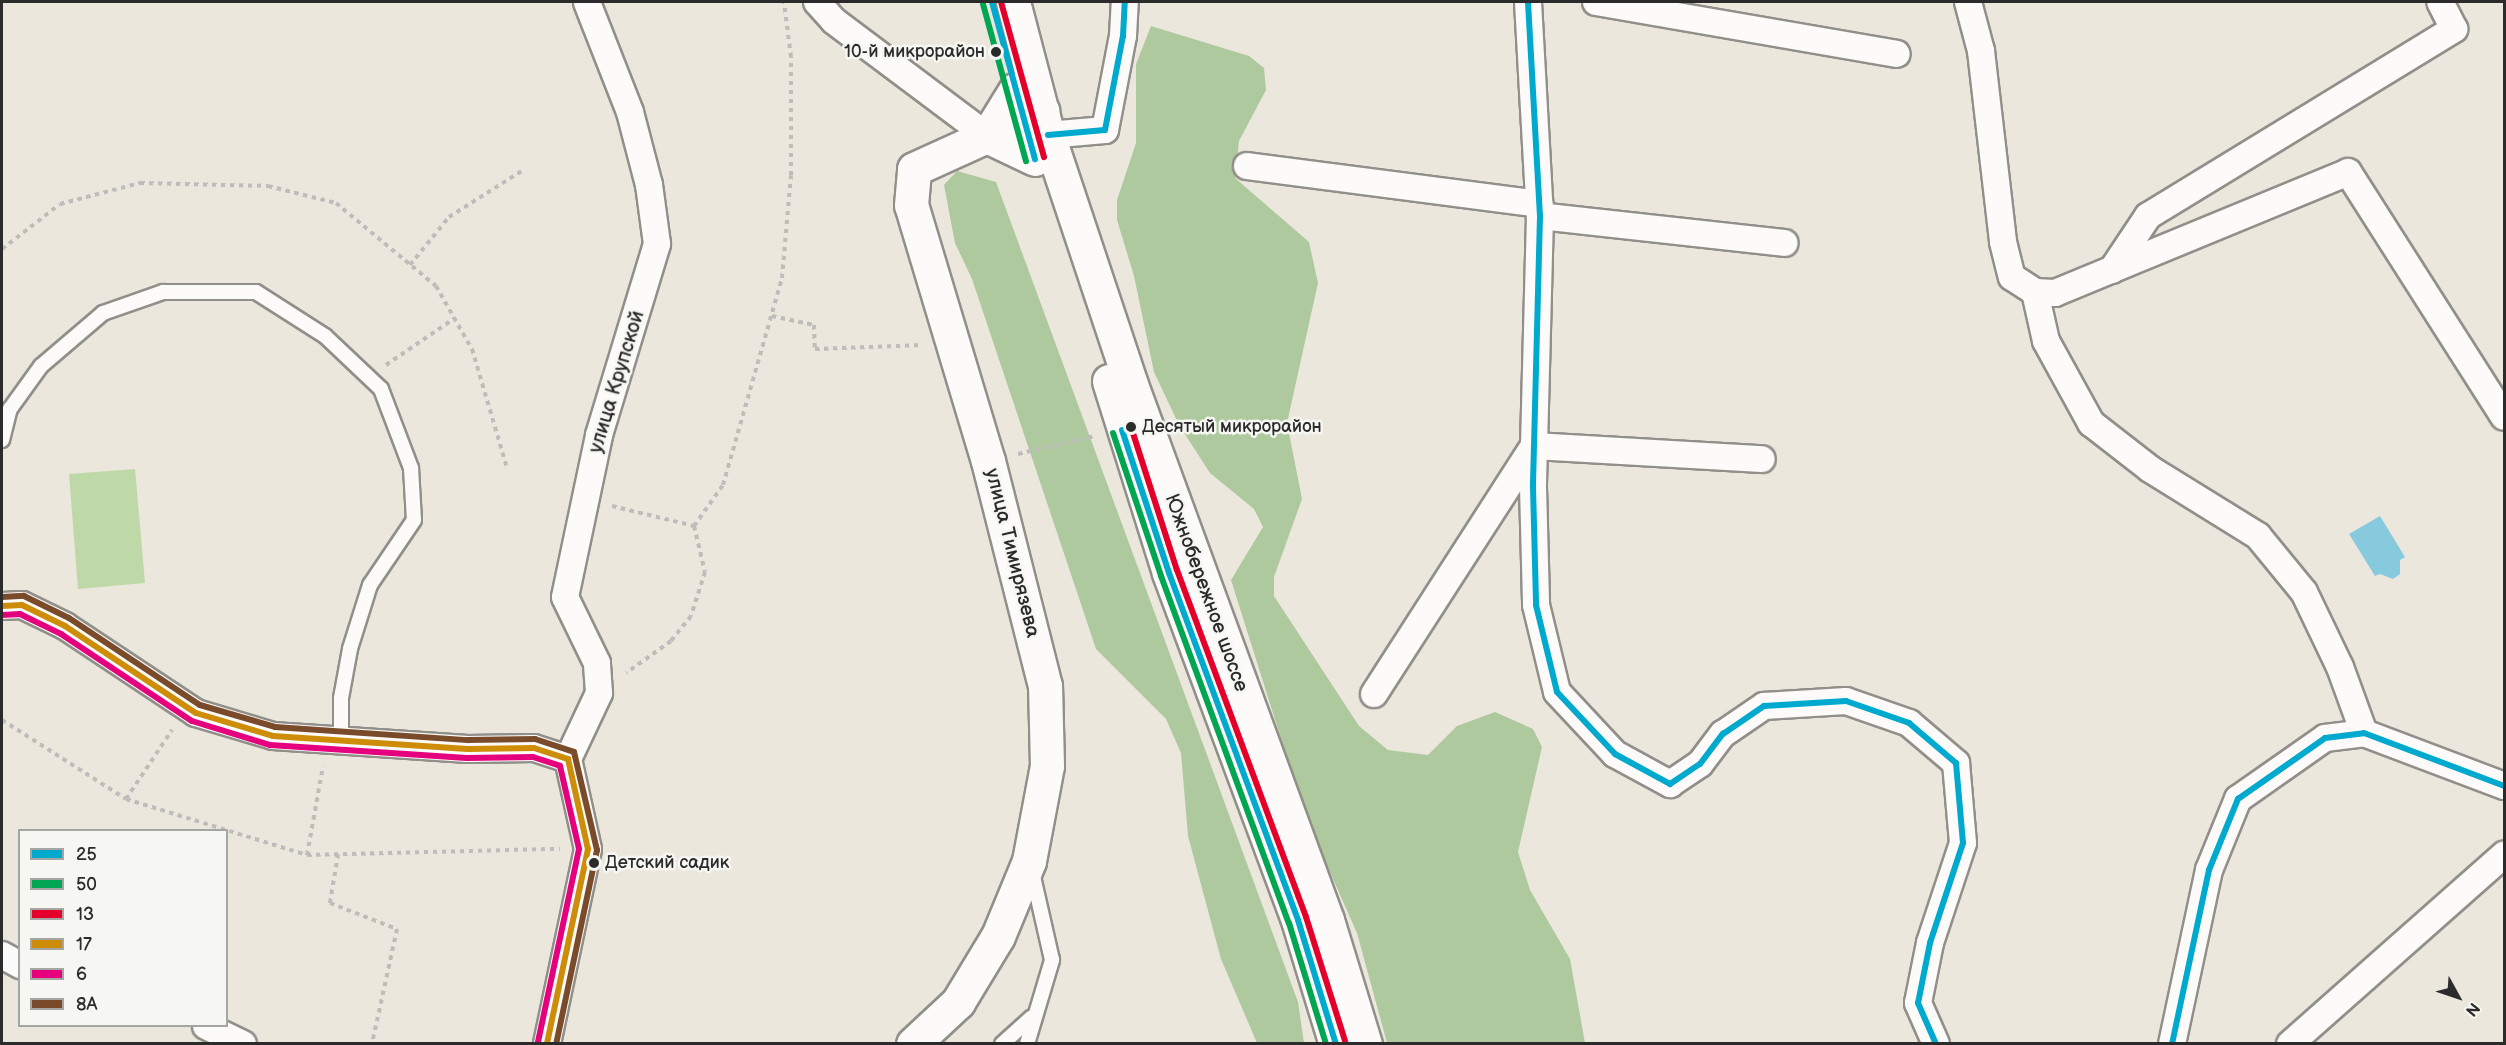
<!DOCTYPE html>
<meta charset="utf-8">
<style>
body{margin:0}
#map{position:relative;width:2506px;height:1045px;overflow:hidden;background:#ebe7dc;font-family:"Balsamiq Sans",sans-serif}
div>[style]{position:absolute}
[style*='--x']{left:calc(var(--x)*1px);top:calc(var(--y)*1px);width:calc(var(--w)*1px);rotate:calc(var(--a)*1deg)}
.green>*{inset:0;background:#bfd8a7}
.forest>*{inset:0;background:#aec99e}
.water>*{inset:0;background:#88cadd}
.path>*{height:4px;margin-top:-2px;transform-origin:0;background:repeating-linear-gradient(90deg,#bebdbb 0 4.5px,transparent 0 9px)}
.roads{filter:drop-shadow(2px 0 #918f8a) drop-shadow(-2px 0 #918f8a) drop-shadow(0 2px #918f8a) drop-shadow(0 -2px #918f8a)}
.lane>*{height:14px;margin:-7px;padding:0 7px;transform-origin:7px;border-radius:7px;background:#fcfbfa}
.street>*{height:26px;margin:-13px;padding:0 13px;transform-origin:13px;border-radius:13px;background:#fcfbfa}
.secondary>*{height:33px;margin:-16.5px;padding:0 16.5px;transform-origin:16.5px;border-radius:16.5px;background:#fcfbfa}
.highway>*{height:33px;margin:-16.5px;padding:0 16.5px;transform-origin:16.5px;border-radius:16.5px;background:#fcfbfa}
.bus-1>*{height:6px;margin:-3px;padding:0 3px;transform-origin:3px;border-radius:3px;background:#00a9ce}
.bus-2>*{height:6px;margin:-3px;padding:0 3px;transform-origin:3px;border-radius:3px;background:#00a651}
.bus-3>*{height:6px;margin:-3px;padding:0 3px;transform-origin:3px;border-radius:3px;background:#e4002b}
.bus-4>*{height:6px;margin:-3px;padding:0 3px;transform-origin:3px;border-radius:3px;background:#ce8d09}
.bus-5>*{height:6px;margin:-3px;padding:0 3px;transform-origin:3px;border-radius:3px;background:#e5007d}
.bus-6>*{height:6px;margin:-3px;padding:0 3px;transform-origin:3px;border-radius:3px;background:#7a4b2a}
.dots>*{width:16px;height:16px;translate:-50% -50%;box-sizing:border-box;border:3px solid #f6f6f2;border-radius:50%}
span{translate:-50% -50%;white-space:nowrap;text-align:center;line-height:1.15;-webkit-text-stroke:5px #f6f6f2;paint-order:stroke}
.bus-label{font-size:18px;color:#2b2b2b}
.right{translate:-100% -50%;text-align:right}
.left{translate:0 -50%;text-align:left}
.street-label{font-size:20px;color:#2b2b2b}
.frame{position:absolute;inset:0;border:3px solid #2b2b2b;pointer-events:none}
.legend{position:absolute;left:18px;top:829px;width:210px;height:198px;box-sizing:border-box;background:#f6f6f2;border:2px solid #a5a5a2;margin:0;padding:8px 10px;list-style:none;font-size:18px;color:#2b2b2b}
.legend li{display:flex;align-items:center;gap:12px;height:30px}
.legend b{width:30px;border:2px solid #a5a5a2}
.north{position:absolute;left:2428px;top:967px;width:60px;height:60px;-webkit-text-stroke:4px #f6f6f2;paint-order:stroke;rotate:130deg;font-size:16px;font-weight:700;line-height:24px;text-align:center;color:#2b2b2b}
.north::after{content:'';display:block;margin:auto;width:21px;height:27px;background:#2b2b2b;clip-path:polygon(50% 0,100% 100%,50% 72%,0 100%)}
</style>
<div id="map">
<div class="green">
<i style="clip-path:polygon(135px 469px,145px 583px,78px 589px,69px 474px)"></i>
</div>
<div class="forest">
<i style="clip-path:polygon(1151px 26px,1249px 56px,1264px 68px,1266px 90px,1239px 141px,1235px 178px,1309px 242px,1318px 283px,1287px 423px,1302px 499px,1274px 577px,1274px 596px,1359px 726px,1388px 750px,1428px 755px,1457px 726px,1495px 712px,1533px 729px,1542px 747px,1518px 852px,1530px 890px,1570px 959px,1585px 1043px,1387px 1043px,1357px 933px,1306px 818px,1231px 580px,1263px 527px,1254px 509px,1210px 473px,1179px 425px,1154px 372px,1134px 276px,1117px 220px,1117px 200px,1136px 143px,1136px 64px)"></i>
<i style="clip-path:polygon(957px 171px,996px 182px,1298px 1002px,1304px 1043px,1257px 1043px,1221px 959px,1188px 836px,1181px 753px,1166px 719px,1096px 649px,972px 279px,955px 243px,944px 185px)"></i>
</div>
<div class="water">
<i style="clip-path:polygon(2380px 516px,2405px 557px,2400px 560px,2400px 574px,2393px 579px,2380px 574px,2375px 576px,2349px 534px)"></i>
</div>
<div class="path">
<i style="--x:2;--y:249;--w:73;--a:-37.8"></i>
<i style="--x:60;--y:204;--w:83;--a:-14.7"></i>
<i style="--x:140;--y:183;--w:128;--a:1.3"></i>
<i style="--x:268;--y:186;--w:70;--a:14"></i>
<i style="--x:336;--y:203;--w:130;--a:39.7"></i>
<i style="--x:436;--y:286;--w:73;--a:60.3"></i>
<i style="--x:472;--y:349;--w:124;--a:73.6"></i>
<i style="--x:410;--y:265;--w:62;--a:-50.9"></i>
<i style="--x:449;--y:217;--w:88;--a:-32.4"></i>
<i style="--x:772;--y:316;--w:43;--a:12.1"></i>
<i style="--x:814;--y:325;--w:24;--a:88"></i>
<i style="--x:815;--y:349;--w:108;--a:-2.1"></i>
<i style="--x:386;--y:365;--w:83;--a:-34.3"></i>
<i style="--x:1018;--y:454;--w:79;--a:-13.2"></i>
<i style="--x:612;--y:506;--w:84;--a:13.7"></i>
<i style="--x:694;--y:526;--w:47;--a:76.6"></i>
<i style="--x:705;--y:572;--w:46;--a:107.7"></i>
<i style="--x:691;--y:616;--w:32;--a:129"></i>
<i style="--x:671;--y:641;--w:55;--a:144.6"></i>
<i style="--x:694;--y:526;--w:50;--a:-54.7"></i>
<i style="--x:723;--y:485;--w:215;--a:-74.1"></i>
<i style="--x:782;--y:278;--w:103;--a:-85"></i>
<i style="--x:791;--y:175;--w:118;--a:-90"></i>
<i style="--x:791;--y:57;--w:55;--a:-97.3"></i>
<i style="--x:2;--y:720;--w:147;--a:32.5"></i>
<i style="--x:126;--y:799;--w:189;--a:17.2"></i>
<i style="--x:307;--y:855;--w:253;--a:-1.4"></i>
<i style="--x:126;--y:799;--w:83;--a:-56.3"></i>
<i style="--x:338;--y:854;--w:50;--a:99.3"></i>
<i style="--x:330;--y:903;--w:72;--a:21.2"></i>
<i style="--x:397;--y:929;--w:118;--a:102.3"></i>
<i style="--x:307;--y:855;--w:90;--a:-79.8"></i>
</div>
<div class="roads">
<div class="lane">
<i style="--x:2;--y:440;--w:32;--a:-76"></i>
<i style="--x:10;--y:409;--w:53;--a:-54.2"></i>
<i style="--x:41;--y:366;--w:82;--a:-40.5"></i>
<i style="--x:103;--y:313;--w:64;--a:-19.3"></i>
<i style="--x:163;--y:292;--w:93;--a:0"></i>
<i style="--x:256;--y:292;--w:82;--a:32.5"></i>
<i style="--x:325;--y:336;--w:77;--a:43.4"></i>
<i style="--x:381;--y:389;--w:85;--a:69.2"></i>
<i style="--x:411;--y:468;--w:52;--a:86.7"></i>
<i style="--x:414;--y:520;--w:78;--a:124.1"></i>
<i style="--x:370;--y:585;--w:67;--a:107.4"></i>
<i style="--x:350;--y:649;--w:50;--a:100.4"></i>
<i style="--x:341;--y:698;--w:42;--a:90"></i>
<i style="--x:1002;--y:1044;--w:40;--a:-42"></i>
<i style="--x:1027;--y:1044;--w:88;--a:-73.4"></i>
<i style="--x:1052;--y:960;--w:90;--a:-102.8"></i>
</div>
<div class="street">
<i style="--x:817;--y:2;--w:25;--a:48"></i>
<i style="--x:834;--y:21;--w:191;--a:36.9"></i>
<i style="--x:1528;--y:2;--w:214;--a:86.8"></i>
<i style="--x:1540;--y:216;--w:271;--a:91.5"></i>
<i style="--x:1533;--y:487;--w:118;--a:88.5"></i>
<i style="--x:1536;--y:605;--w:89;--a:76.4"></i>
<i style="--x:1557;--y:692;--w:85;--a:46.9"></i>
<i style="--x:1615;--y:754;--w:63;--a:28.6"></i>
<i style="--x:1670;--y:784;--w:36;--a:-34"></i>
<i style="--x:1700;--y:764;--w:38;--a:-53"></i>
<i style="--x:1723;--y:734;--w:50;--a:-34.3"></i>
<i style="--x:1764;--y:706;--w:82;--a:-3.5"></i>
<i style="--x:1846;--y:701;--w:67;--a:19.2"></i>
<i style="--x:1909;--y:723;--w:62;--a:40.4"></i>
<i style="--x:1956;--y:763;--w:80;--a:85"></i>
<i style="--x:1963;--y:843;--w:105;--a:108.3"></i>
<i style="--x:1930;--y:943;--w:61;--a:101.3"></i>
<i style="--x:1918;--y:1003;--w:45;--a:66.3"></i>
<i style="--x:1596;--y:2;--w:305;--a:9.8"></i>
<i style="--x:1968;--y:2;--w:51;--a:75.1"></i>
<i style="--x:1981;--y:51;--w:192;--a:83.4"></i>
<i style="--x:2003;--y:242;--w:36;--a:76"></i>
<i style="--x:2012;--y:277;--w:27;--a:33"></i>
<i style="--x:2035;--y:292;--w:20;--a:3"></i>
<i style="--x:2055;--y:293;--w:317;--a:-22.4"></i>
<i style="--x:2348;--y:172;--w:290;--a:57.5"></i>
<i style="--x:1048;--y:135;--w:57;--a:-5"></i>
<i style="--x:1105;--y:130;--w:96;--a:-79.2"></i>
<i style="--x:1123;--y:36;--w:34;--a:-87"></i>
<i style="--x:1247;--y:166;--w:295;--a:7.4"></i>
<i style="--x:1540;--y:216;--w:246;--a:6.3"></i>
<i style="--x:2112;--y:270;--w:65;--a:-56.3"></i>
<i style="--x:2148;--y:216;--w:359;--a:-31.4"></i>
<i style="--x:2454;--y:29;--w:30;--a:-117"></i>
<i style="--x:2035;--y:292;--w:50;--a:77.3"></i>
<i style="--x:2046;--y:341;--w:94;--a:61.2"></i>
<i style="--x:2091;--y:423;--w:75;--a:37.9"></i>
<i style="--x:2150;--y:469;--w:127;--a:31.8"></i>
<i style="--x:2258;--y:536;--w:72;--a:50.6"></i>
<i style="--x:2304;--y:592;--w:83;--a:64.4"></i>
<i style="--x:2340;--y:667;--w:70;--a:70"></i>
<i style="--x:2;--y:606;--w:20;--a:-3"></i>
<i style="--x:22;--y:605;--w:48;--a:26"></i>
<i style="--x:65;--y:626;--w:157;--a:33.6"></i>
<i style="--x:196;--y:713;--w:80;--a:16.6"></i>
<i style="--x:273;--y:736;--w:195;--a:3.8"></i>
<i style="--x:468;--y:749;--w:66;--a:-0.9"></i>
<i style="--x:534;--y:748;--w:36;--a:18"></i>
<i style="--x:568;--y:759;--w:92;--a:77.5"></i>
<i style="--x:588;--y:849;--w:199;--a:101.9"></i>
<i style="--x:1374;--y:694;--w:295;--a:-57.2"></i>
<i style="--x:1534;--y:446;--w:228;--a:3.3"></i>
<i style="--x:568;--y:759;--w:73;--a:-64.8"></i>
<i style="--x:599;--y:693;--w:30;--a:-94"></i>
<i style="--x:597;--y:663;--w:73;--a:-115.9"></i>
<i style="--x:565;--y:597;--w:166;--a:-78.1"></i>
<i style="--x:599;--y:435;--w:200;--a:-73.1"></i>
<i style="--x:657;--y:244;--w:60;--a:-97.7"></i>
<i style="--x:649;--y:185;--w:75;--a:-104.6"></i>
<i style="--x:630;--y:112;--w:118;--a:-111.4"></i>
<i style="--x:2;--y:955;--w:21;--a:29"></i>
<i style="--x:206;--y:1026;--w:41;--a:25.9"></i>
<i style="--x:2172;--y:1044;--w:178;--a:-78"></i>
<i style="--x:2209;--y:870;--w:77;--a:-67.8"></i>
<i style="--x:2238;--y:799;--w:106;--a:-35"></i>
<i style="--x:2325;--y:738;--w:39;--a:-7"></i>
<i style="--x:2364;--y:733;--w:150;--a:20.7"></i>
<i style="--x:2290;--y:1044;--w:286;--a:-41.5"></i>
</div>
<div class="secondary">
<i style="--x:987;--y:136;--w:55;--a:-58.3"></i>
<i style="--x:987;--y:136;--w:53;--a:25.6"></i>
<i style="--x:913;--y:1044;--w:62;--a:-43"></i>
<i style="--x:958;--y:1002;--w:77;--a:-58.8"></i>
<i style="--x:998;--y:936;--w:81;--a:-67.5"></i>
<i style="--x:1029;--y:861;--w:97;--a:-79.3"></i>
<i style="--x:1047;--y:766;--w:80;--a:-91.4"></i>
<i style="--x:1045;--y:686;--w:232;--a:-104.2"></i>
<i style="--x:988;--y:461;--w:267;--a:-106.7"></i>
<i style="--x:911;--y:205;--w:36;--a:-85"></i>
<i style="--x:914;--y:169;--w:141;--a:-24.4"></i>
</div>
<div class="highway">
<i style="--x:1013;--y:2;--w:138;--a:75.3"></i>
<i style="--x:1048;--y:135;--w:260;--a:71.6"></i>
<i style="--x:1130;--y:382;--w:573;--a:69.89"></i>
<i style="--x:1327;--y:920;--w:130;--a:73"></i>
<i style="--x:1109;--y:381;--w:201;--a:72.6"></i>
<i style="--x:1169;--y:573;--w:370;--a:69.6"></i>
<i style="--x:1298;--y:920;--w:130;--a:73"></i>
</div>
</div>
<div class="bus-1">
<i style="--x:992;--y:2;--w:163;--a:74.7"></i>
<i style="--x:1528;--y:2;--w:214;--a:86.8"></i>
<i style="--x:1540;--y:216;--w:271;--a:91.5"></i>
<i style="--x:1533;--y:487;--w:118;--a:88.5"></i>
<i style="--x:1536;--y:605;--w:89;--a:76.4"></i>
<i style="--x:1557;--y:692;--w:85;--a:46.9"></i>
<i style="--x:1615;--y:754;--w:63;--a:28.6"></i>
<i style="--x:1670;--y:784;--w:36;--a:-34"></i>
<i style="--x:1700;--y:764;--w:38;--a:-53"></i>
<i style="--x:1723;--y:734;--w:50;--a:-34.3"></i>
<i style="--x:1764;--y:706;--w:82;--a:-3.5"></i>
<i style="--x:1846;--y:701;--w:67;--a:19.2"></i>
<i style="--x:1909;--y:723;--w:62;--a:40.4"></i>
<i style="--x:1956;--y:763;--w:80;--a:85"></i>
<i style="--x:1963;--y:843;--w:105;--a:108.3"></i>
<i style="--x:1930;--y:943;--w:61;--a:101.3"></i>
<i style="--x:1918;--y:1003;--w:45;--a:66.3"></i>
<i style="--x:1048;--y:135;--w:57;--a:-5"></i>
<i style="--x:1105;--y:130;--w:96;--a:-79.2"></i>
<i style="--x:1123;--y:36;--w:34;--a:-87"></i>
<i style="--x:1122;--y:430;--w:151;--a:71.8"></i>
<i style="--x:1169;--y:573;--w:370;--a:69.6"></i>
<i style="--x:1298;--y:920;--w:130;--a:73"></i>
<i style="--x:2172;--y:1044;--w:178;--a:-78"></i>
<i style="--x:2209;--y:870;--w:77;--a:-67.8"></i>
<i style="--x:2238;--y:799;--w:106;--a:-35"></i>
<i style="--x:2325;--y:738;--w:39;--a:-7"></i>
<i style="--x:2364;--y:733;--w:150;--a:20.7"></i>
</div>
<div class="bus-2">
<i style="--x:983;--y:4;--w:163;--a:74.7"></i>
<i style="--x:1113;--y:433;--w:151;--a:71.4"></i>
<i style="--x:1161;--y:576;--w:370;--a:69.8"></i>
<i style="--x:1289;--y:923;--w:127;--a:73"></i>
</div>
<div class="bus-3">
<i style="--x:1001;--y:2;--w:161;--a:74.5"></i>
<i style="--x:1131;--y:427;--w:150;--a:72.2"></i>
<i style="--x:1177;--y:570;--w:370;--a:69.6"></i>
<i style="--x:1306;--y:917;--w:130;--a:72.5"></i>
</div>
<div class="bus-4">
<i style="--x:2;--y:606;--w:20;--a:-3"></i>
<i style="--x:22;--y:605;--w:48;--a:26"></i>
<i style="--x:65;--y:626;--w:157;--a:33.6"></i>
<i style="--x:196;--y:713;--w:80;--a:16.6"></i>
<i style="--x:273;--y:736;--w:195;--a:3.8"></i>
<i style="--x:468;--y:749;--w:66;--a:-0.9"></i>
<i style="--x:534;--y:748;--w:36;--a:18"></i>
<i style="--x:568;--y:759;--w:92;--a:77.5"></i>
<i style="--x:588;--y:849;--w:199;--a:101.9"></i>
</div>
<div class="bus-5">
<i style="--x:2;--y:615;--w:18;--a:-3"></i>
<i style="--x:20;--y:614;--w:46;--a:26"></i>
<i style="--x:61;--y:634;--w:157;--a:33.6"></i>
<i style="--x:192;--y:721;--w:82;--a:17.1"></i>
<i style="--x:270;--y:745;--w:197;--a:3.8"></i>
<i style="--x:467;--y:758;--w:66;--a:-0.9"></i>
<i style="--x:533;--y:757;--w:28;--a:18"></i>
<i style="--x:560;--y:766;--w:85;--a:77.1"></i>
<i style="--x:579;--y:849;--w:197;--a:102"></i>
</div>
<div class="bus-6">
<i style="--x:2;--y:597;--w:22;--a:-3"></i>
<i style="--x:24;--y:596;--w:50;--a:26.1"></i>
<i style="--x:69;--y:618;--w:157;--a:33.6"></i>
<i style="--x:200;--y:705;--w:78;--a:16.3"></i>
<i style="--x:275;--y:727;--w:193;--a:3.9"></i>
<i style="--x:468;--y:740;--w:67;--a:-0.9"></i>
<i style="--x:535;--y:739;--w:41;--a:18.4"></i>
<i style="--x:574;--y:752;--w:101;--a:76.8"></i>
<i style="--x:597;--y:850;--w:198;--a:101.9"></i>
</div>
<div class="dots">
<i style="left:996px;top:52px;background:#2b2b2b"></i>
<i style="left:1131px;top:427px;background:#2b2b2b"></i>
<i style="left:594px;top:863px;background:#2b2b2b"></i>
</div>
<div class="bus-label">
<span class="right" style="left:985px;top:52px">10-й микрорайон</span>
<span class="left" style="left:1142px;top:427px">Десятый микрорайон</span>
<span class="left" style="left:605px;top:863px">Детский садик</span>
</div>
<div class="street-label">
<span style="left:617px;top:382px;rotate:-73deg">улица Крупской</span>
<span style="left:1012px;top:553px;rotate:76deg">улица Тимирязева</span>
<span style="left:1206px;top:593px;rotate:70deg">Южнобережное шоссе</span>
</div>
<div class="frame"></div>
<ul class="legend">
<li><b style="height:8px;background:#00a9ce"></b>25</li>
<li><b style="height:8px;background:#00a651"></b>50</li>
<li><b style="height:8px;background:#e4002b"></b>13</li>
<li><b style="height:8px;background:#ce8d09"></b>17</li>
<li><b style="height:8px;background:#e5007d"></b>6</li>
<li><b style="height:8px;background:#7a4b2a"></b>8А</li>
</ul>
<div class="north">N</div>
</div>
